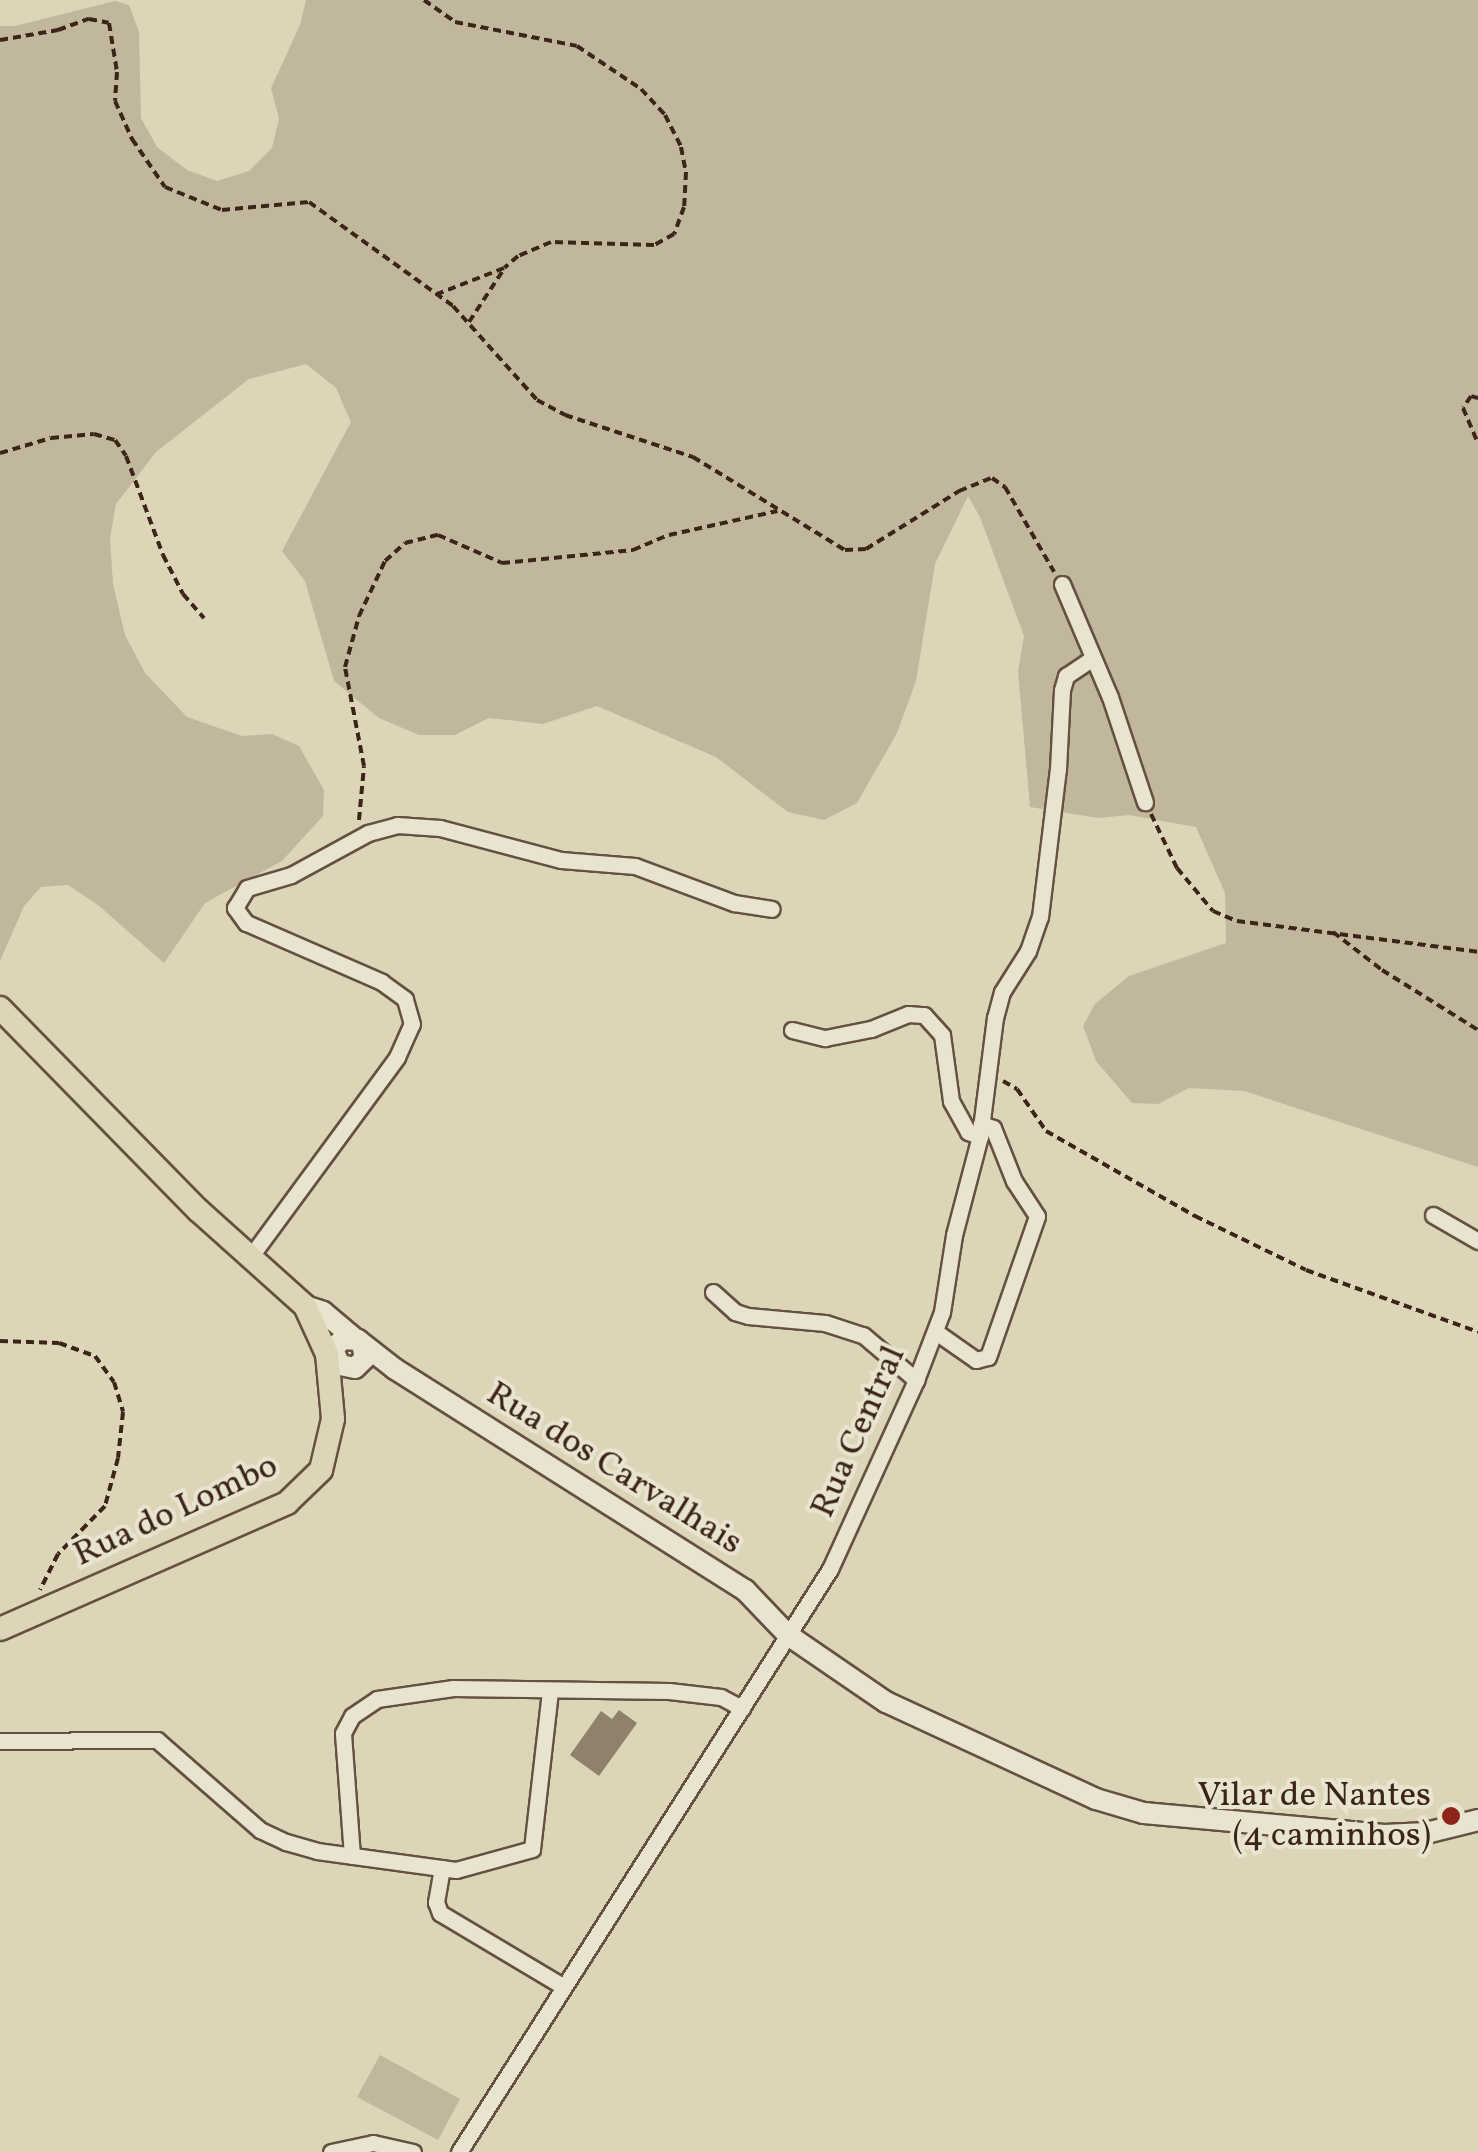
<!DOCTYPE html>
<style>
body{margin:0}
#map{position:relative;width:1478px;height:2152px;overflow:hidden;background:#ddd5b7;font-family:Vollkorn,serif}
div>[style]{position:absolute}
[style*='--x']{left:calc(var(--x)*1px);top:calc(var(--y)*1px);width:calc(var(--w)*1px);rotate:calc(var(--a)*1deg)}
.green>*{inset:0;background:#c1b79c}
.building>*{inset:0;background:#8f816b}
.path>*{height:4px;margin-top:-2px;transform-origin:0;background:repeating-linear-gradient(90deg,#3b2518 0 8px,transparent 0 13px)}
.roads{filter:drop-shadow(2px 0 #645140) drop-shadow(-2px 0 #645140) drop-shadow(0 2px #645140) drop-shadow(0 -2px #645140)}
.minor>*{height:15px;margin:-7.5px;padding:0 7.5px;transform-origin:7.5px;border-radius:7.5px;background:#e9e4d0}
.secondary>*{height:20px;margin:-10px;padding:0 10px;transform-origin:10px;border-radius:10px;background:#e9e4d0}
.primary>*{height:22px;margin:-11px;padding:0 11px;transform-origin:11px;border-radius:11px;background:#ddd5b7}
.dots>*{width:28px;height:28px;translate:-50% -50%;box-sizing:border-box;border:5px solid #e9e4d0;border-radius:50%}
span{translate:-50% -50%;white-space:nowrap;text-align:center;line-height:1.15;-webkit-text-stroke:8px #e9e4d0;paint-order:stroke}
.street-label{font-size:35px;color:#3b2518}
.poi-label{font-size:35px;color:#3b2518}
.right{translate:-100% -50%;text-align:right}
</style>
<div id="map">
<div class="green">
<i style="clip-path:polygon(306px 0,1478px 0,1478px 1167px,1244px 1091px,1189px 1088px,1158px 1104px,1132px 1103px,1096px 1061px,1083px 1026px,1095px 1004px,1129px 976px,1226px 943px,1225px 893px,1196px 827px,1129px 815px,1098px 818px,1030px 807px,1018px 671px,1024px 636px,980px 517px,968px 496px,935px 564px,916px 681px,897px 733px,857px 803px,824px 820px,788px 812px,716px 757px,597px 706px,543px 724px,489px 718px,455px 735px,419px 735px,379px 718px,334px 681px,305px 581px,282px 551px,351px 422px,336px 388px,306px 364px,249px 379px,156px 452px,116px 504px,110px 538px,113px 584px,125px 635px,145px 673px,187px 717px,242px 736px,272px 734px,299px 746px,324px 790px,323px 816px,282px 861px,205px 903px,164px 963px,98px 905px,68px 885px,41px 887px,24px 906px,0 961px,0 26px,15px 26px,115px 1px,129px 5px,139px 32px,141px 118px,157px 147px,187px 170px,217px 181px,249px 171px,272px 148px,279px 118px,271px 88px,300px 25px)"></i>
<i style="clip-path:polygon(380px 2055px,460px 2099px,438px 2140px,357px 2097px)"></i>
</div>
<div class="building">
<i style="clip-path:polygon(619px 1710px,637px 1723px,599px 1776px,570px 1755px,601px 1711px,612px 1719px)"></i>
</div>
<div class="path">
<i style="--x:424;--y:0;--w:38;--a:35"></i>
<i style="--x:455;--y:22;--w:124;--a:11.1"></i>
<i style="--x:577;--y:46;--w:77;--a:33.9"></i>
<i style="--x:641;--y:89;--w:35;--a:47"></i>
<i style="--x:665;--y:115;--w:36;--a:63"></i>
<i style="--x:681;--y:147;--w:25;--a:79"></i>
<i style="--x:686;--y:172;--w:35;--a:93"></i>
<i style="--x:684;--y:207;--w:29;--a:110"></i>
<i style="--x:674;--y:234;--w:23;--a:151"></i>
<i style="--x:654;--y:245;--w:103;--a:-178.3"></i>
<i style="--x:551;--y:242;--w:36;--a:157"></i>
<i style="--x:518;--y:256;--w:18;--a:139"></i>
<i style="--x:504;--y:268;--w:72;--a:158.8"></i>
<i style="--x:0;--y:40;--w:59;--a:-9.8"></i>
<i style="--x:58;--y:30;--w:33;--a:-20"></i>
<i style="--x:89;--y:19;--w:20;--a:11"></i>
<i style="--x:109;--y:23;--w:50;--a:80.7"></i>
<i style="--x:117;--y:72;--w:29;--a:94"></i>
<i style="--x:115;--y:101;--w:42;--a:65.9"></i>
<i style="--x:132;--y:139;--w:58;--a:55.5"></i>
<i style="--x:165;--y:187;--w:61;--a:22"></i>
<i style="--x:222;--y:210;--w:87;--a:-5.3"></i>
<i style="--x:309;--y:202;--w:178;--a:35.8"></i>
<i style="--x:453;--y:306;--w:126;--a:48.2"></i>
<i style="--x:537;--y:400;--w:32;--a:28"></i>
<i style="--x:565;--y:415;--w:135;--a:18.2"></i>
<i style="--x:693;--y:457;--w:178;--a:31.5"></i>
<i style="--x:845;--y:550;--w:21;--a:-3"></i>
<i style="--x:866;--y:549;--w:110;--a:-31.9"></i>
<i style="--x:959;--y:491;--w:35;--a:-22"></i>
<i style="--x:992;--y:478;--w:16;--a:35"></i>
<i style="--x:1005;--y:487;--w:98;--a:60"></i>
<i style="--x:469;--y:322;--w:60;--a:-56.6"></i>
<i style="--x:1478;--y:398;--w:7;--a:-164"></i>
<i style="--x:1471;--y:396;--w:14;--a:124"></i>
<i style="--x:1463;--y:408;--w:38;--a:67"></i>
<i style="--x:0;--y:453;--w:53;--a:-16.4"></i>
<i style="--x:51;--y:438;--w:43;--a:-5.3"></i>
<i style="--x:94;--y:434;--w:22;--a:16"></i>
<i style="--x:115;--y:440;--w:19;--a:55"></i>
<i style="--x:126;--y:456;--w:106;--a:69.5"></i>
<i style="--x:163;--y:555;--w:44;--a:62.9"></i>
<i style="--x:183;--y:594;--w:32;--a:49"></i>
<i style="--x:1151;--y:814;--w:60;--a:64.3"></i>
<i style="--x:1177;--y:868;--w:56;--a:50.1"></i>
<i style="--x:1213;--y:911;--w:26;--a:23"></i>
<i style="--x:1237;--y:921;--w:243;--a:7.3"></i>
<i style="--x:359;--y:820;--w:54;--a:-84.7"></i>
<i style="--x:364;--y:766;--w:101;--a:-100.9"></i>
<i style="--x:345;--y:667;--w:53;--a:-74.6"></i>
<i style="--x:359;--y:616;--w:61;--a:-64.7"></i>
<i style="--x:385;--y:561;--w:27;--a:-42"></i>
<i style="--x:405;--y:543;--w:34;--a:-14"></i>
<i style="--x:438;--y:535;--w:70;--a:23.6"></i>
<i style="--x:502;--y:563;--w:132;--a:-5.7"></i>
<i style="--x:633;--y:550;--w:39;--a:-23"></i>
<i style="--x:669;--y:535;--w:111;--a:-12.5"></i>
<i style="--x:1333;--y:932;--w:62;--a:37.8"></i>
<i style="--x:1382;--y:970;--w:113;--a:32"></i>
<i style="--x:1003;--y:1081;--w:16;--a:30"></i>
<i style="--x:1017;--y:1089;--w:51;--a:55.4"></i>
<i style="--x:1046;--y:1131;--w:172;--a:29.7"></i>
<i style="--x:1195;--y:1216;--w:123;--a:25.9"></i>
<i style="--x:1306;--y:1270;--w:183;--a:19.8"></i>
<i style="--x:0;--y:1341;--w:59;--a:1.9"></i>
<i style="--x:59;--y:1343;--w:38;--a:20"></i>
<i style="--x:95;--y:1356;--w:32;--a:54"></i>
<i style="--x:114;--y:1382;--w:31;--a:73"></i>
<i style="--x:123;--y:1412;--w:46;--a:96.2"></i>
<i style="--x:118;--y:1458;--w:50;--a:105.2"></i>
<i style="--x:105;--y:1506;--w:67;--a:134.4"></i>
<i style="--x:58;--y:1554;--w:40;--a:116.6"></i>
</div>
<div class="roads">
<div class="minor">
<i style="--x:1062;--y:584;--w:123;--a:67"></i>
<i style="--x:1110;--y:697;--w:111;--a:71.6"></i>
<i style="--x:792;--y:1030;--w:34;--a:14"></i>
<i style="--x:825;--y:1038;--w:47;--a:-11.1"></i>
<i style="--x:871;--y:1029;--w:40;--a:-22"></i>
<i style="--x:908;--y:1014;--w:16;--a:4"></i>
<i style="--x:924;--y:1015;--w:27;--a:48"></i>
<i style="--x:942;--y:1035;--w:67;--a:82.2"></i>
<i style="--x:951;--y:1101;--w:35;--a:61"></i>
<i style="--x:968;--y:1132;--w:13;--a:18"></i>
<i style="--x:1433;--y:1215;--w:52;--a:30"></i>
<i style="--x:251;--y:1256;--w:247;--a:-53.7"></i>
<i style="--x:397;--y:1057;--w:36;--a:-66"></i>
<i style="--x:412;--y:1024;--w:26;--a:-106"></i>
<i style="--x:405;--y:999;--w:29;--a:-144"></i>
<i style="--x:382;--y:982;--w:148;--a:-156.5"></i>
<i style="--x:246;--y:923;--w:19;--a:-126"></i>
<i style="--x:235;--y:908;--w:23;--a:-59"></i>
<i style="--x:247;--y:888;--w:46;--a:-16.5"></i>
<i style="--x:291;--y:875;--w:88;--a:-28.6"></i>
<i style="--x:368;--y:833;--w:30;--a:-15"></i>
<i style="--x:397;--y:825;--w:43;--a:4"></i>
<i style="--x:440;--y:828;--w:125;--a:14.8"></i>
<i style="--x:561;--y:860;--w:74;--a:4.6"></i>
<i style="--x:635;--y:866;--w:106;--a:20.5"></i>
<i style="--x:734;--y:903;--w:38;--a:9"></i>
<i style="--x:713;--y:1292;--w:30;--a:42"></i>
<i style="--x:735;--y:1312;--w:14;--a:17"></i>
<i style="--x:748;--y:1316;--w:77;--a:5.2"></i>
<i style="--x:825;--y:1323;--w:40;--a:18"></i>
<i style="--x:863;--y:1335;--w:70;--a:40.3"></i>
<i style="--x:936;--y:1332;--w:49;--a:35"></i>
<i style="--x:976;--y:1360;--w:12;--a:-14"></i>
<i style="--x:988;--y:1357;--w:149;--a:-70.8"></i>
<i style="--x:1037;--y:1216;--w:42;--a:-123.3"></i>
<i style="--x:1014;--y:1181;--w:57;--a:-111.6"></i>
<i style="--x:993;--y:1128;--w:13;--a:-162"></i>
<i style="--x:0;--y:1741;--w:157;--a:-0.4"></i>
<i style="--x:157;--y:1740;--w:137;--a:41.1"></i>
<i style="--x:260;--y:1830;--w:29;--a:25"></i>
<i style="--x:286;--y:1842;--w:32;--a:16"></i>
<i style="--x:317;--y:1851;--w:140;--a:7.8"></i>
<i style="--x:456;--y:1870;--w:79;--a:-15.4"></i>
<i style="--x:532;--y:1849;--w:158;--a:-83.5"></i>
<i style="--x:352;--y:1856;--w:123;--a:-94.2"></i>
<i style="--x:343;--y:1733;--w:19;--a:-62"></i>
<i style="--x:352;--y:1716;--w:30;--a:-34"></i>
<i style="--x:377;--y:1699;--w:77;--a:-8.2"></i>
<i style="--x:453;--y:1688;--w:216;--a:0.8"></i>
<i style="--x:669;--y:1691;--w:52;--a:6.6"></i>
<i style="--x:721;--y:1697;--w:24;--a:28"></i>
<i style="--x:442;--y:1868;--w:35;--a:100"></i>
<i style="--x:436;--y:1902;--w:12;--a:70"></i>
<i style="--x:440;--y:1913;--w:144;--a:30.8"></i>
<i style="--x:331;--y:2152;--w:43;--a:-12.1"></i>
<i style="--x:373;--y:2143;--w:41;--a:12.7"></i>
<i style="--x:459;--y:2152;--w:691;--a:-57.53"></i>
<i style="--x:830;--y:1569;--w:208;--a:-65.5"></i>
<i style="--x:916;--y:1380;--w:73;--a:-69.1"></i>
<i style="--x:942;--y:1312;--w:78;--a:-81.1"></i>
<i style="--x:954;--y:1235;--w:102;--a:-75.3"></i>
<i style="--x:980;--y:1136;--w:119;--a:-82.8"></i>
<i style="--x:995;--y:1018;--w:27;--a:-75"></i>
<i style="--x:1002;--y:992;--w:49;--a:-57.6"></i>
<i style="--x:1028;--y:951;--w:36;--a:-71"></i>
<i style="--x:1040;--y:917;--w:149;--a:-83.1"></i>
<i style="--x:1058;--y:769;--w:79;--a:-87.1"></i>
<i style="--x:1062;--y:690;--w:15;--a:-74"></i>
<i style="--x:1066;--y:676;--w:30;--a:-34"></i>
</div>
<div class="secondary">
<i style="--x:305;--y:1306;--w:19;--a:18"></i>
<i style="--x:323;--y:1312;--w:40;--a:40"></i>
<i style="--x:335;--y:1354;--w:12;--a:66"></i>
<i style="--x:340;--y:1365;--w:15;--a:11"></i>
<i style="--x:355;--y:1368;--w:14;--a:-45"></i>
<i style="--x:365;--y:1358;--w:14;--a:-102"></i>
<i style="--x:340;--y:1365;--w:17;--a:-140"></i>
<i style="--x:327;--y:1354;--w:22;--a:-43"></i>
<i style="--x:343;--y:1339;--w:15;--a:4"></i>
<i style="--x:358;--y:1340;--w:47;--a:38.1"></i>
<i style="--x:395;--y:1369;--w:414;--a:32.3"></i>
<i style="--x:745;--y:1590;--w:62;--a:46.3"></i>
<i style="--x:788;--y:1635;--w:119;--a:34.4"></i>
<i style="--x:886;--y:1702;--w:231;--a:24.8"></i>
<i style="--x:1096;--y:1799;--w:50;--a:16.3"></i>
<i style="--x:1144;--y:1813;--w:241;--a:5.2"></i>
<i style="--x:1384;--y:1835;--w:42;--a:-2.7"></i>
<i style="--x:1426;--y:1833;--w:54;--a:-14"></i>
</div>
<div class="primary">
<i style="--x:0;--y:1008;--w:283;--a:45.6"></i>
<i style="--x:198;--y:1210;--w:144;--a:41.9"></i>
<i style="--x:305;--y:1306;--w:53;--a:65.4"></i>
<i style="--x:327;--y:1354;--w:65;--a:84.7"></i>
<i style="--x:333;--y:1419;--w:52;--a:103.2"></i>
<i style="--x:321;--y:1470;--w:47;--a:135.9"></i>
<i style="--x:287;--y:1503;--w:313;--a:156.3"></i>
</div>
</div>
<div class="dots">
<i style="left:1451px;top:1816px;background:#8f2418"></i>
</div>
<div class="street-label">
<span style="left:859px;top:1432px;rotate:-66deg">Rua Central</span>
<span style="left:614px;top:1469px;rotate:32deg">Rua dos Carvalhais</span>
<span style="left:176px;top:1511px;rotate:-25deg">Rua do Lombo</span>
</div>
<div class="poi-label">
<span class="right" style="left:1431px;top:1816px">Vilar de Nantes<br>(4 caminhos)</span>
</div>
</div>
